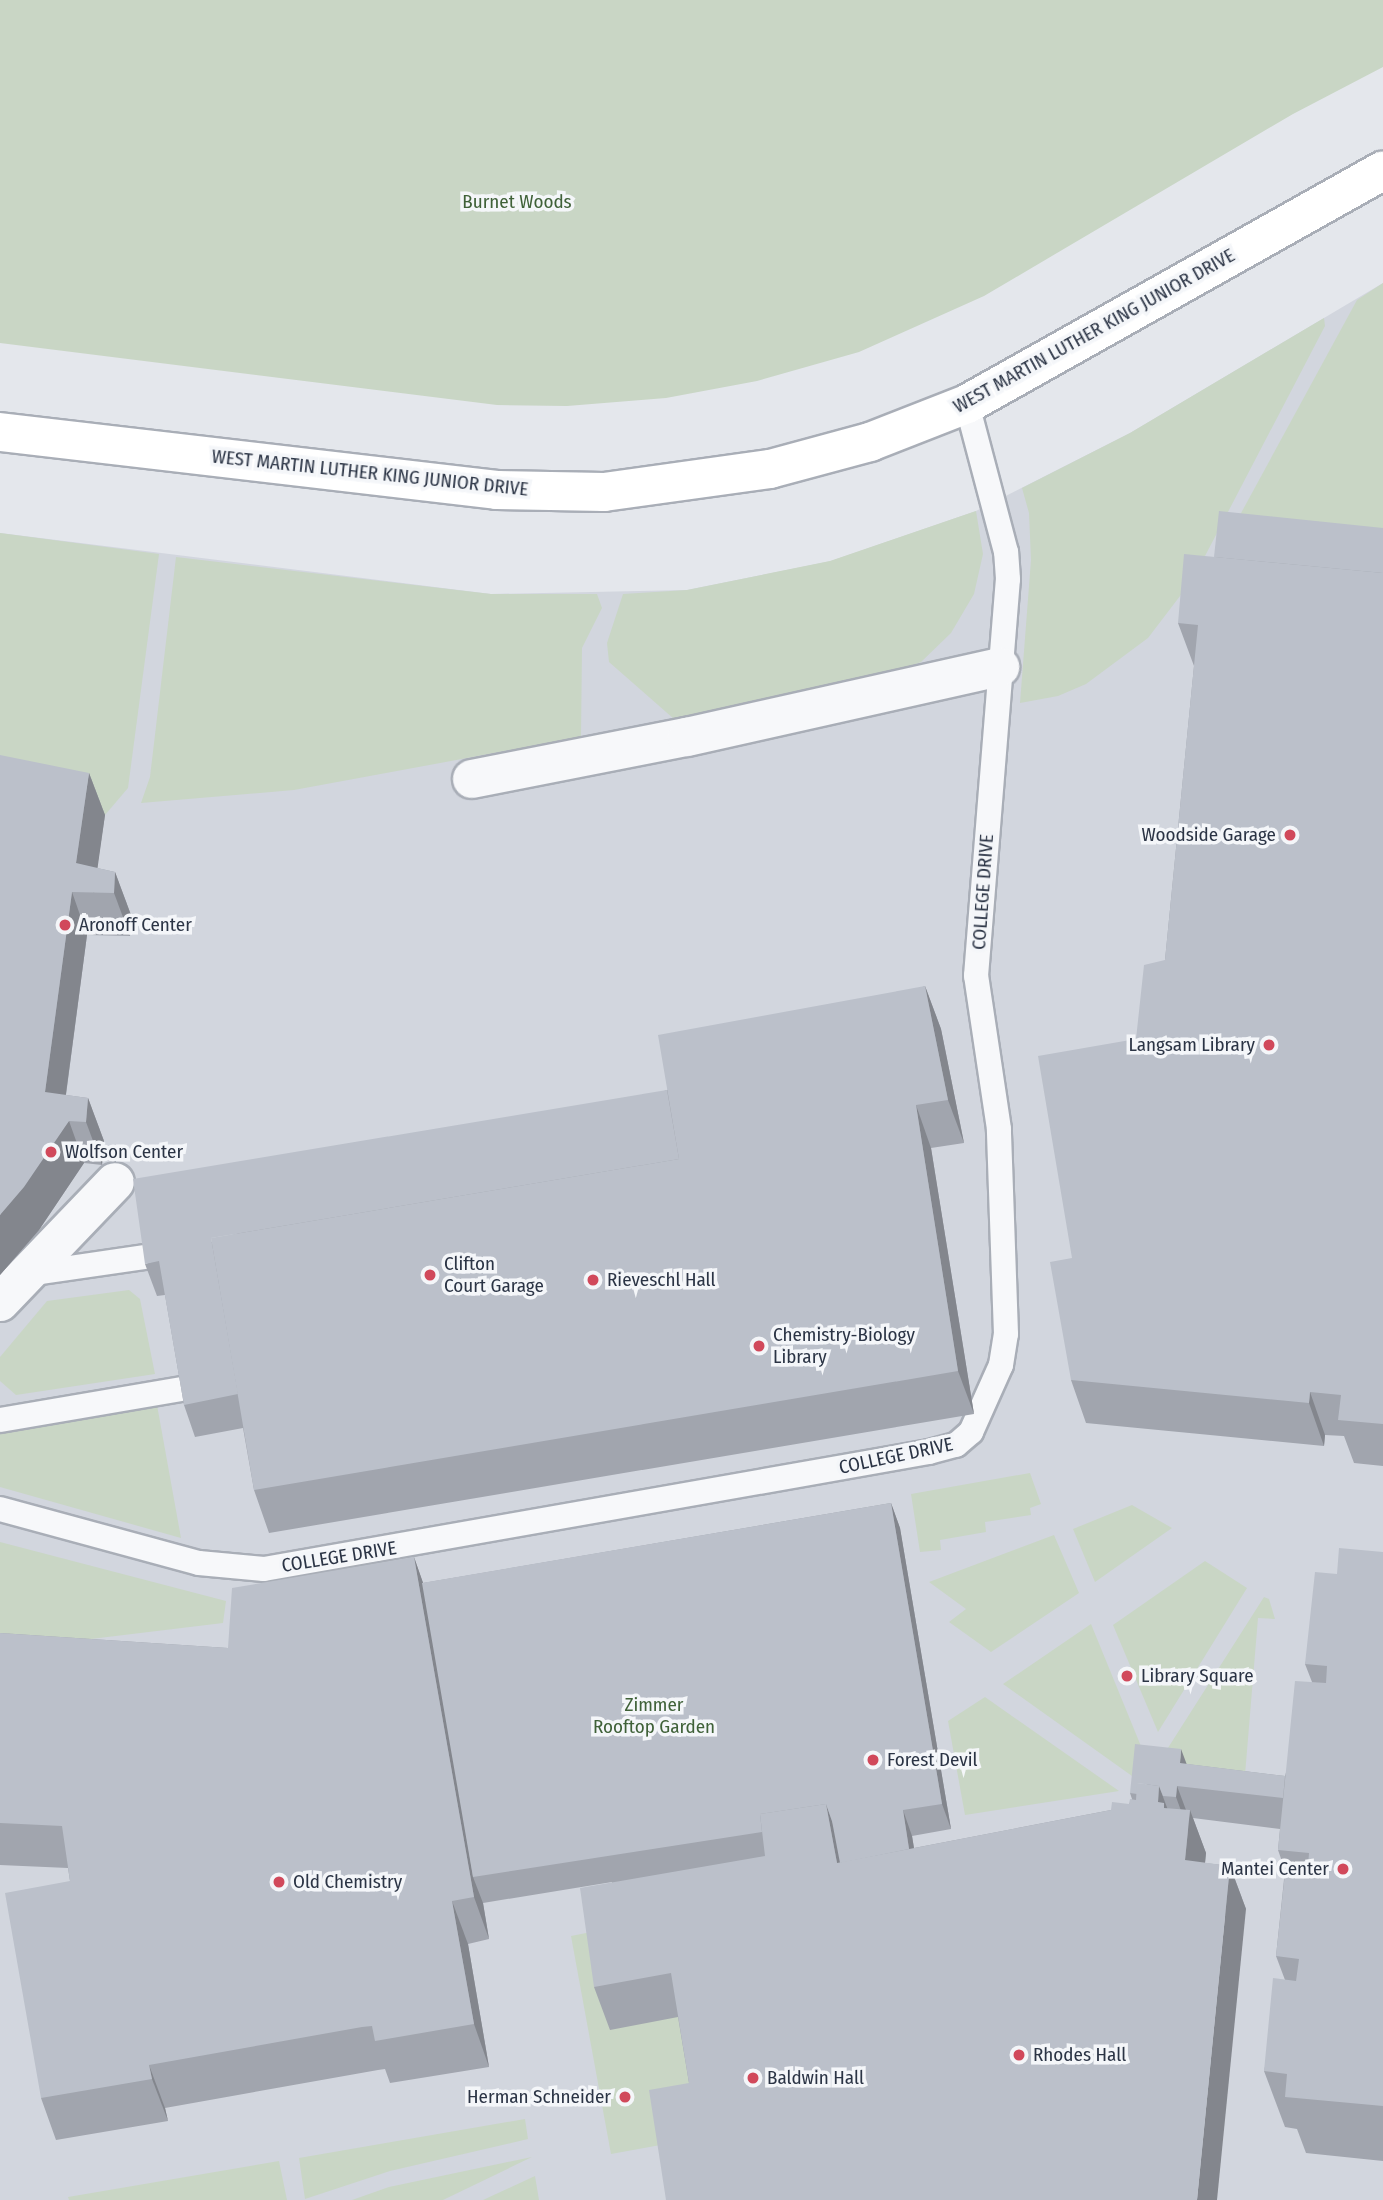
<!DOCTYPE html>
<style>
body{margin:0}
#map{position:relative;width:1383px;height:2200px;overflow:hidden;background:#e4e7ec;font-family:"Fira Sans Condensed",sans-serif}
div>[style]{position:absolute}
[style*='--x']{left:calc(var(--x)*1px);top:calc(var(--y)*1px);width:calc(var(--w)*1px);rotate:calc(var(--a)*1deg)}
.built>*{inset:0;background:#d2d6de}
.green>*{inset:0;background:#c9d6c5}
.roads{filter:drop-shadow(2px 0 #a9aeb7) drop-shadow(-2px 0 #a9aeb7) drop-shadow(0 2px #a9aeb7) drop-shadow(0 -2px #a9aeb7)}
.lane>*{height:24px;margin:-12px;padding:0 12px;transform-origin:12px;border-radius:12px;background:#f7f8fa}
.street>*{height:38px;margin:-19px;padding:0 19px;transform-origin:19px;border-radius:19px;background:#f7f8fa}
.primary>*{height:38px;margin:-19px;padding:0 19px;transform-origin:19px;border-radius:19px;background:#fff}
.wall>*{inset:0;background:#a1a5ae}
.shaded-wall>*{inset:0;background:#83868d}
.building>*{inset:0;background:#bbc0ca}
.dots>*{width:19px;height:19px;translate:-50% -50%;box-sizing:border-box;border:4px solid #f4f6f9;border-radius:50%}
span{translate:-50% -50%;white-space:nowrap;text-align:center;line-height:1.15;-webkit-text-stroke:7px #f4f6f9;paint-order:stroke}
.park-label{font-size:19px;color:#3f6138}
.street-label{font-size:19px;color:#2b3445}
.poi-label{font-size:19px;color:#2b3445}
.right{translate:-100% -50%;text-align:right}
.left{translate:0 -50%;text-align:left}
</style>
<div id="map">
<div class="built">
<i style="clip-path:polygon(1383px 283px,1383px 2200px,0 2200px,0 533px,491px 594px,687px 590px,831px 561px,976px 511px,1130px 433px)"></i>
</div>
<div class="green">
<i style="clip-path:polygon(0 0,1383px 0,1383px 67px,1293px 114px,984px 296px,859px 352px,757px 381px,666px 398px,567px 406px,497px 405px,0 343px)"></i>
<i style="clip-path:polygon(1383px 283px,1383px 553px,1228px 537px,1357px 300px)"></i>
<i style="clip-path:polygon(1324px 318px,1325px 326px,1193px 579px,1148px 638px,1086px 684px,1058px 696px,1020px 703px,1031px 560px,1029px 513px,1022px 488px,1130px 433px)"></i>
<i style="clip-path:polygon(976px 511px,983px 554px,974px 594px,951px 633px,921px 662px,843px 691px,674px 719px,609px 662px,607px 643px,623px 594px,687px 590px,830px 561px)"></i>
<i style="clip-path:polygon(0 533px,159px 554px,128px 788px,105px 815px,0 795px)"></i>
<i style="clip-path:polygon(176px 557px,491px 594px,597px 594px,602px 608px,582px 648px,581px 737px,294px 790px,141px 803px,150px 777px)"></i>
<i style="clip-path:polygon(129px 1290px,140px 1299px,155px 1374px,16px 1395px,0 1381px,0 1357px,47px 1301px)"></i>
<i style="clip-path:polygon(157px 1405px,181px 1538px,0 1487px,0 1433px)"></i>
<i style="clip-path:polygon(1030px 1473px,1041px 1504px,1030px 1508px,1031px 1515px,985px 1522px,986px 1532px,940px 1540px,941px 1550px,920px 1552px,911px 1494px)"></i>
<i style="clip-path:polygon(1132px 1505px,1172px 1528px,1095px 1582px,1073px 1529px)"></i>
<i style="clip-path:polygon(1054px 1535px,1079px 1593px,991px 1652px,949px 1622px,966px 1609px,929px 1582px)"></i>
<i style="clip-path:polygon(0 1542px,226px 1601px,223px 1623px,0 1650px)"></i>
<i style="clip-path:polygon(1205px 1561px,1247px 1588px,1158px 1732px,1113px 1625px)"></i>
<i style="clip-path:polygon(1264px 1597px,1269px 1599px,1275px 1619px,1258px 1618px,1244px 1787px,1173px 1769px,1166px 1751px)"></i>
<i style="clip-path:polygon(1091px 1624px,1145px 1756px,1132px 1776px,1003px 1684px)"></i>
<i style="clip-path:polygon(985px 1697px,1119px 1791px,965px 1815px,948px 1721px)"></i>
<i style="clip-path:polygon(596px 1931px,687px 2015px,704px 2126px,666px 2144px,611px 2154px,571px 1936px)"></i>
<i style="clip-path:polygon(525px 2119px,528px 2139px,390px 2171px,305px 2199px,299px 2158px)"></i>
<i style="clip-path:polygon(532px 2157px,443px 2200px,352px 2200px,389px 2187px)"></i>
<i style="clip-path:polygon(279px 2161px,287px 2200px,69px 2200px,68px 2197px)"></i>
<i style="clip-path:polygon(535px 2176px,539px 2200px,483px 2200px)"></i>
</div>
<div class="roads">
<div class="lane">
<i style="--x:28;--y:1274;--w:124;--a:-8.3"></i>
<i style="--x:0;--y:1420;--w:190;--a:-9.7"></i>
<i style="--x:0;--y:1509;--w:206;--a:15.2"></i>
<i style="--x:199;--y:1563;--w:65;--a:5.3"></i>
<i style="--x:264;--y:1569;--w:675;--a:-9.98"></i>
<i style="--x:929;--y:1452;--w:28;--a:-15"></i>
<i style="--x:956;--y:1445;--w:20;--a:-41"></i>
<i style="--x:971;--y:1432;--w:73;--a:-65.9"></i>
<i style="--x:1001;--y:1365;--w:31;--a:-81"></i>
<i style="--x:1006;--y:1334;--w:205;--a:-92"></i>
<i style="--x:999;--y:1129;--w:155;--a:-98.5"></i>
<i style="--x:976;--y:976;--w:398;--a:-85.4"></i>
<i style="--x:1008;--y:579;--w:27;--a:-94"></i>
<i style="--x:1006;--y:552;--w:153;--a:-104.8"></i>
</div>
<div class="street">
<i style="--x:472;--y:779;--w:219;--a:-11.1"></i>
<i style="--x:687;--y:737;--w:321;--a:-12.6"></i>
<i style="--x:0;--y:1302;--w:166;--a:-46.2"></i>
</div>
<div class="primary">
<i style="--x:0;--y:432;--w:500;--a:6.66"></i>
<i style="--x:497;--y:490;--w:107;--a:1.1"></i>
<i style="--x:604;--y:492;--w:168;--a:-7.9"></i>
<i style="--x:770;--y:469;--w:104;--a:-15.1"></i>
<i style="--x:870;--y:442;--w:104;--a:-21.4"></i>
<i style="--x:967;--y:404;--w:477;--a:-29.3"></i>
</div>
</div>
<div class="wall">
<i style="clip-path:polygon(1383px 528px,1383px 1466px,1354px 1463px,1344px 1436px,1325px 1435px,1324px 1446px,1086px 1423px,1071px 1380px,1072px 1258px,1136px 1039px,1165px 960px,1194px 666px,1178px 623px,1214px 557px)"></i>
<i style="clip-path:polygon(89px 773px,105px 815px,97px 868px,115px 872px,131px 915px,130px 936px,87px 935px,66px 1095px,88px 1098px,104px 1141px,102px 1165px,84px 1163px,39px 1230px,0 1275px)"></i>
<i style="clip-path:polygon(925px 986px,941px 1029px,964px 1143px,931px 1148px,974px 1414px,269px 1533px,254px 1490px,243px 1428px,195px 1437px,184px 1405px,165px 1295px,157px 1296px,145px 1264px,667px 1090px)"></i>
<i style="clip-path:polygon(891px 1503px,900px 1528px,951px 1829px,912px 1836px,914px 1848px,1111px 1810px,1129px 1804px,1132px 1799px,1130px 1793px,1187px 1764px,1285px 1776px,1312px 1682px,1305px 1664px,1337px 1574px,1383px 1552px,1383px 2161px,1306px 2153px,1297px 2129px,1285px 2127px,1264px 2071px,1285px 1980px,1276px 1956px,1285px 1870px,1278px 1850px,1280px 1829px,1193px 1818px,1206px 1853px,1205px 1863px,1230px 1866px,1246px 1909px,689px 2083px,678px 2017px,610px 2030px,594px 1987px,612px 1882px,483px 1903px,489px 1939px,468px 1944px,489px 2067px,390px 2083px,385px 2069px,378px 2070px,165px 2108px,168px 2121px,56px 2140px,41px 2098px,70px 1881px,68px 1868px,0 1865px,0 1633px,228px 1648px,414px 1557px,423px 1583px)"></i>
</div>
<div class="shaded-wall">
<i style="clip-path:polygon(89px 773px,105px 815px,94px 893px,76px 863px)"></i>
<i style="clip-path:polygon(115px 872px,131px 915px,130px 936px,114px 893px)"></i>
<i style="clip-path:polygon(72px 892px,87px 935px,61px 1131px,69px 1121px,84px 1163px,39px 1230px,0 1275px,0 1215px,45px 1092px)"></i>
<i style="clip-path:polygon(925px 986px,941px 1029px,964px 1143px,948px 1100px)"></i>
<i style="clip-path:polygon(88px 1098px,104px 1141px,102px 1165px,86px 1122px)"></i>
<i style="clip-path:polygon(916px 1105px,931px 1148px,974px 1414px,958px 1371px)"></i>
<i style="clip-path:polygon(1310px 1392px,1325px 1435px,1324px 1446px,1309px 1403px)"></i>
<i style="clip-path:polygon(891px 1503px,900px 1528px,951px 1829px,942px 1804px)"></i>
<i style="clip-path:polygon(414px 1557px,429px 1600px,473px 1877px,483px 1903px,489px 1939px,474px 1897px)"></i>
<i style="clip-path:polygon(1181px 1749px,1193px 1781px,1180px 1763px)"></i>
<i style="clip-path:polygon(1159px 1786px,1175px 1829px,1158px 1802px)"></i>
<i style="clip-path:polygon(1177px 1786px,1189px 1818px,1190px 1810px,1206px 1853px,1201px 1903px,1185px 1860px,1188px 1830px,1176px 1797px)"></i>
<i style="clip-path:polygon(826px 1804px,841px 1847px,847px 1880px,837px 1863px)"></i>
<i style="clip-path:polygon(903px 1810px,912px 1836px,921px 1892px,912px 1867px)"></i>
<i style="clip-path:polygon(1230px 1866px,1246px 1909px,1217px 2200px,1197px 2200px)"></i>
<i style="clip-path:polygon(452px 1901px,468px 1944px,489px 2067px,474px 2024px)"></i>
<i style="clip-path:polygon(149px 2065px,165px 2108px,168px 2121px,152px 2079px)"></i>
</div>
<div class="building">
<i style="clip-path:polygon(1219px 511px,1383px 528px,1383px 573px,1214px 557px)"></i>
<i style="clip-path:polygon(1184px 554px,1383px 573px,1383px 1424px,1338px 1420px,1341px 1395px,1310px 1392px,1309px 1403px,1071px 1380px,1050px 1262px,1072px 1258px,1038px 1056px,1136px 1039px,1144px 965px,1165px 960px,1198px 625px,1178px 623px)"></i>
<i style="clip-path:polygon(0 755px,89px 773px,76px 863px,115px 872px,114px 893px,72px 892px,45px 1092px,88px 1098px,86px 1122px,69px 1121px,24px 1187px,0 1215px)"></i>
<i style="clip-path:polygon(925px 986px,948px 1100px,916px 1105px,958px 1371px,254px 1490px,211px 1238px,679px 1159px,658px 1035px)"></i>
<i style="clip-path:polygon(667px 1090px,679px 1159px,211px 1238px,238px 1394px,184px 1405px,159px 1261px,145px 1264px,133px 1179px)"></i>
<i style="clip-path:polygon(891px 1503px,942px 1804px,903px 1810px,909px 1849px,840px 1863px,832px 1821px,826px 1804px,760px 1814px,762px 1832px,473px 1877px,422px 1583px)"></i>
<i style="clip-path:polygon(1339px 1548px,1383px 1552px,1383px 2106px,1285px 2097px,1287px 2074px,1264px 2071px,1273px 1978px,1296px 1981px,1299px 1959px,1276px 1956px,1286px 1864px,1308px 1866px,1309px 1853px,1278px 1850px,1295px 1681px,1326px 1683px,1327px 1666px,1305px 1664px,1315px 1572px,1337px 1574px)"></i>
<i style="clip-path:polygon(414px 1557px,474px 1897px,452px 1901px,474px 2024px,375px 2041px,372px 2026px,362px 2027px,149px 2065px,152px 2079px,41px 2098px,5px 1893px,70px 1881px,62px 1826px,0 1823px,0 1633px,228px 1648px,232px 1588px)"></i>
<i style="clip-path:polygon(1135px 1744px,1181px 1749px,1180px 1763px,1285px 1776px,1283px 1798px,1177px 1786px,1176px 1797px,1163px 1796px,1159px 1786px,1137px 1783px,1137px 1794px,1130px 1793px)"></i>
<i style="clip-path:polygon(1137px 1783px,1159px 1786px,1158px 1802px,1164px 1803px,1164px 1808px,1190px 1810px,1185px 1860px,1230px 1866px,1197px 2200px,666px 2200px,649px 2090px,689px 2083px,671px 1973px,594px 1987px,580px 1888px,765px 1856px,760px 1814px,826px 1804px,837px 1863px,1111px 1810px,1112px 1802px,1129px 1804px,1130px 1799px,1136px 1800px)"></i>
</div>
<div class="dots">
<i style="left:1290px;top:835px;background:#d1495b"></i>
<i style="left:65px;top:925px;background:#d1495b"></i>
<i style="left:1269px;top:1045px;background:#d1495b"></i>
<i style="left:51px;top:1152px;background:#d1495b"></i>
<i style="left:430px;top:1275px;background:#d1495b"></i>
<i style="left:593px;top:1280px;background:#d1495b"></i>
<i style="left:759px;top:1346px;background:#d1495b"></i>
<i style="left:1127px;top:1676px;background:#d1495b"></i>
<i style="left:873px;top:1760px;background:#d1495b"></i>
<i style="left:1343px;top:1869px;background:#d1495b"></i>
<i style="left:279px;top:1882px;background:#d1495b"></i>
<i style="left:1019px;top:2055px;background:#d1495b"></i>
<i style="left:753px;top:2078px;background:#d1495b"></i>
<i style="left:625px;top:2097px;background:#d1495b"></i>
</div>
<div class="park-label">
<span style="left:517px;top:202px">Burnet Woods</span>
<span style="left:654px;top:1716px">Zimmer<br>Rooftop Garden</span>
</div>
<div class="street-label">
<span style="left:1094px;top:331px;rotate:-29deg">WEST MARTIN LUTHER KING JUNIOR DRIVE</span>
<span style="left:370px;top:473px;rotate:6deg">WEST MARTIN LUTHER KING JUNIOR DRIVE</span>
<span style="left:983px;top:892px;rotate:-86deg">COLLEGE DRIVE</span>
<span style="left:896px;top:1456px;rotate:-12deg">COLLEGE DRIVE</span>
<span style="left:339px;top:1557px;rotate:-9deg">COLLEGE DRIVE</span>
</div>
<div class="poi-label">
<span class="right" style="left:1276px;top:835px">Woodside Garage</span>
<span class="left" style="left:79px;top:925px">Aronoff Center</span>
<span class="right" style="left:1255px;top:1045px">Langsam Library</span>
<span class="left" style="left:65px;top:1152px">Wolfson Center</span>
<span class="left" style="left:444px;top:1275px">Clifton<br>Court Garage</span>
<span class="left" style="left:607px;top:1280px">Rieveschl Hall</span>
<span class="left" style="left:773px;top:1346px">Chemistry-Biology<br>Library</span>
<span class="left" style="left:1141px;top:1676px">Library Square</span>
<span class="left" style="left:887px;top:1760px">Forest Devil</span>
<span class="right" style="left:1329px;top:1869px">Mantei Center</span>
<span class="left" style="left:293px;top:1882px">Old Chemistry</span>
<span class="left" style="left:1033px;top:2055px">Rhodes Hall</span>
<span class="left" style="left:767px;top:2078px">Baldwin Hall</span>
<span class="right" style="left:611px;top:2097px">Herman Schneider</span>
</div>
</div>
